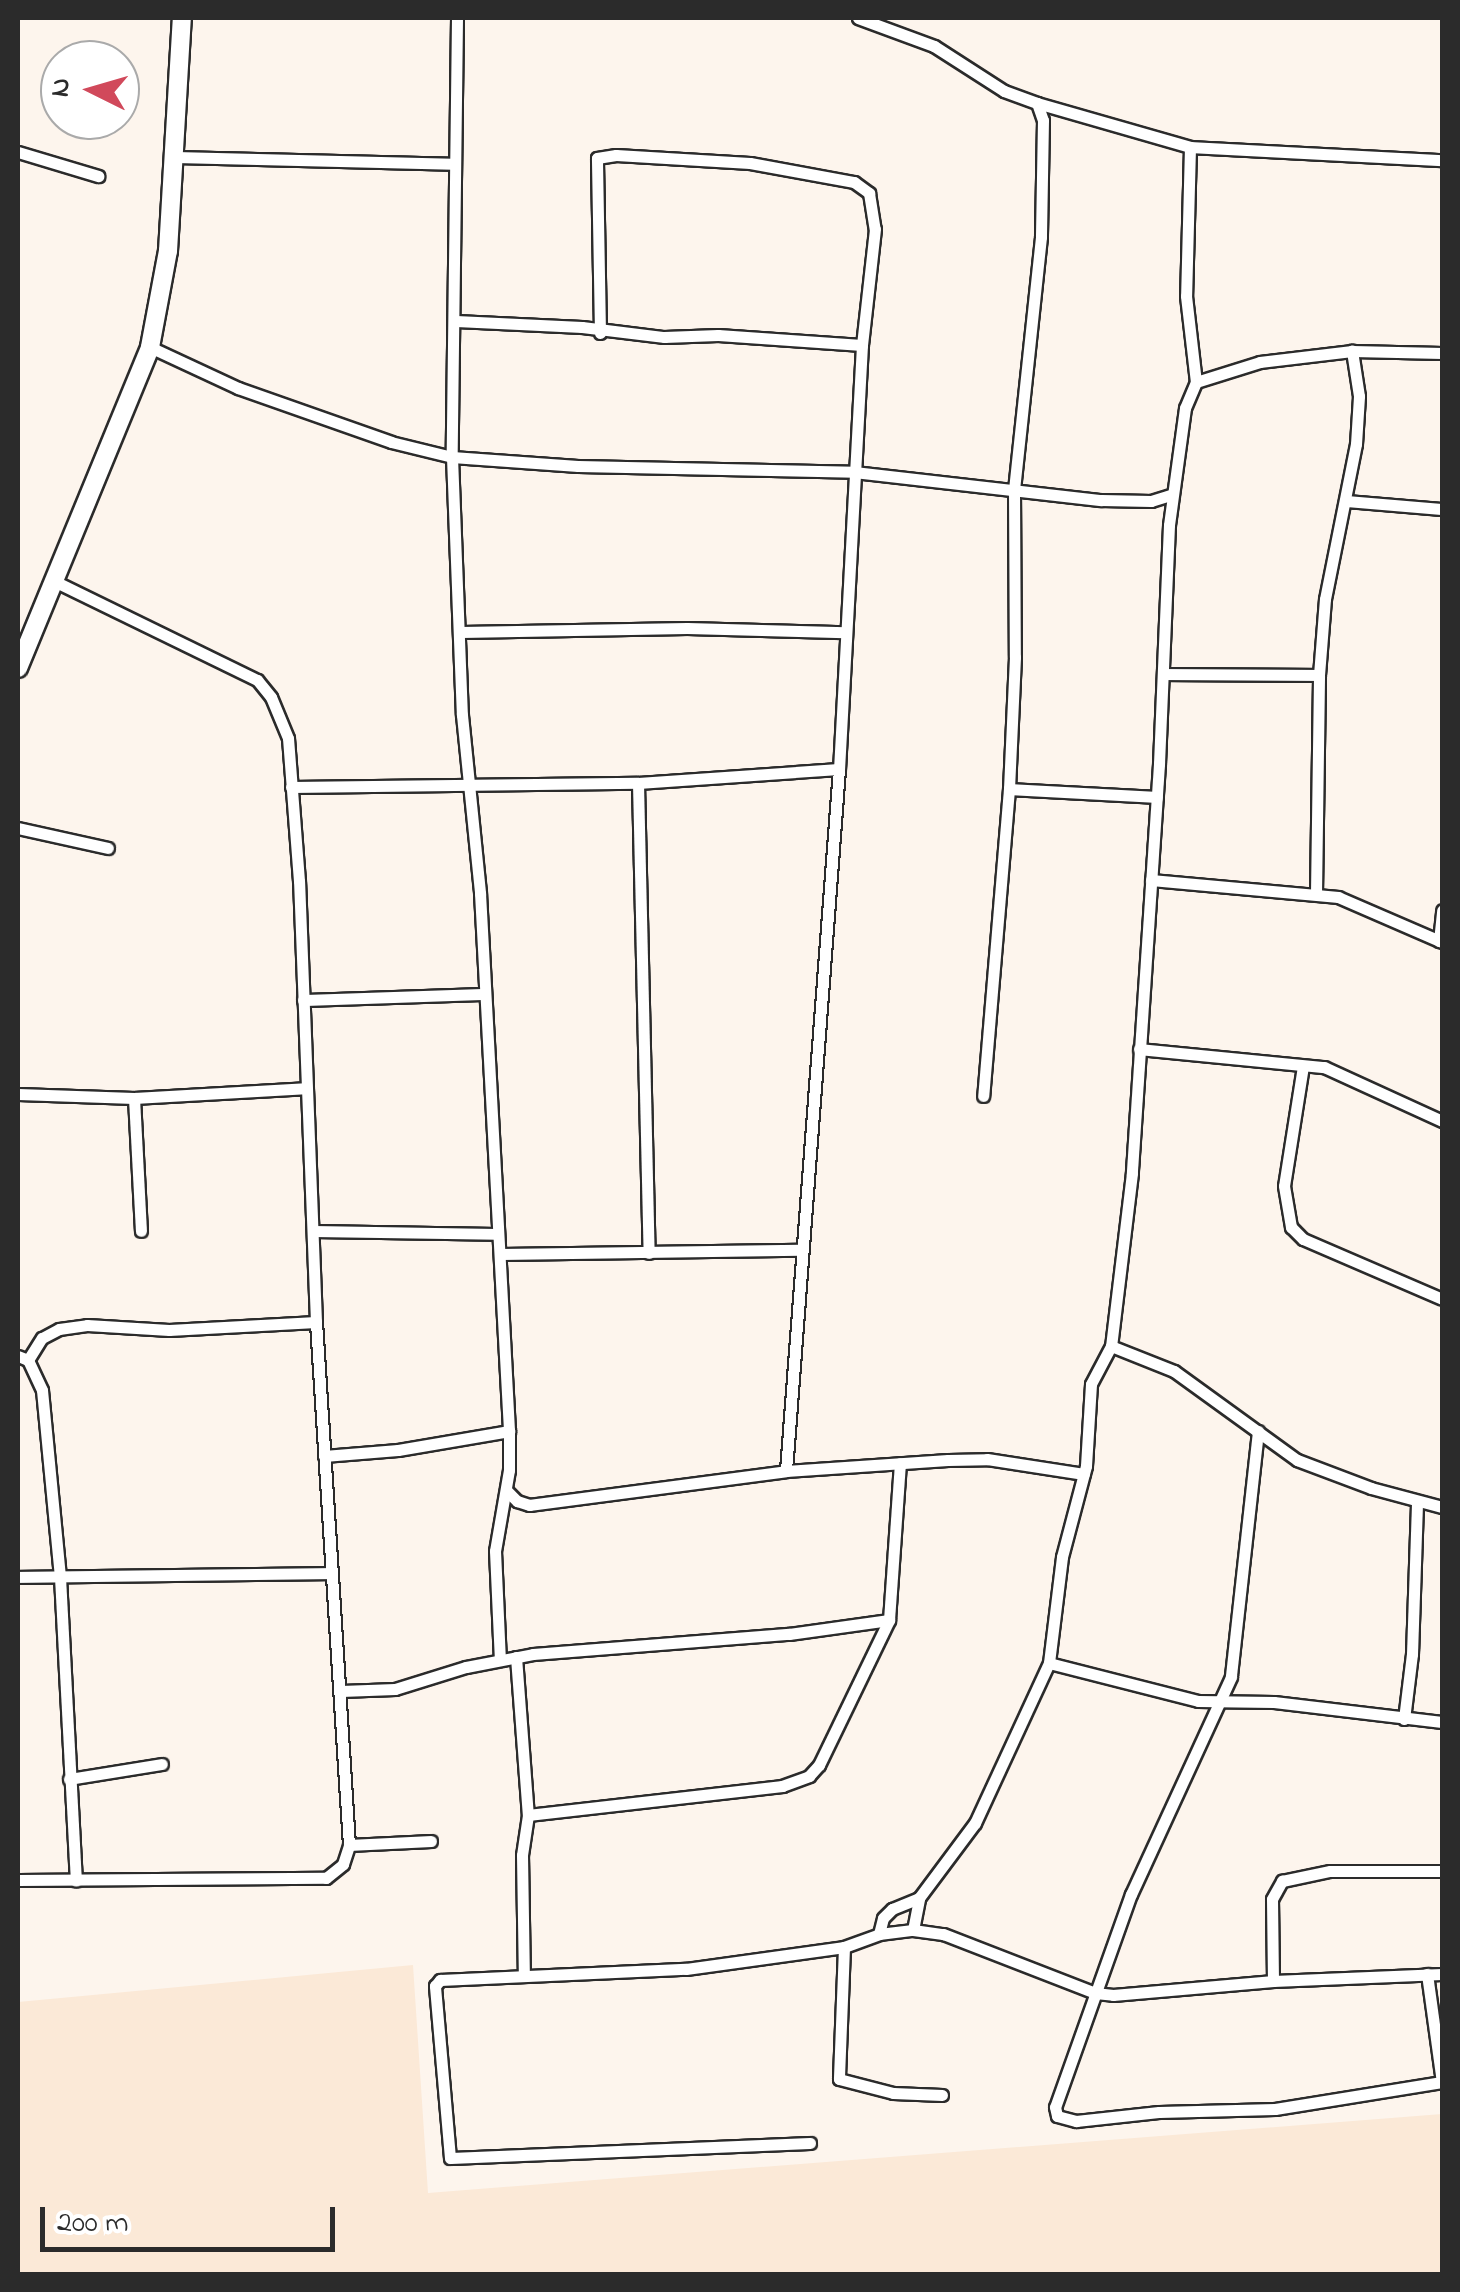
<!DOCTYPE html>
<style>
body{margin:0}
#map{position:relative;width:1460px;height:2292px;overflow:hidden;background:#fdf5ed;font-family:"Indie Flower",sans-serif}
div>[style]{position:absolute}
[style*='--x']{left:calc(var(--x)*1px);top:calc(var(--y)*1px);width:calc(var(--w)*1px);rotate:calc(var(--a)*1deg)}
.built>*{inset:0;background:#fbe9d7}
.roads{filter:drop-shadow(2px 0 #2b2b2b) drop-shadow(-2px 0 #2b2b2b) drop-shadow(0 2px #2b2b2b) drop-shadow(0 -2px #2b2b2b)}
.street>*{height:11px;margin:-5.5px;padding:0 5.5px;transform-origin:5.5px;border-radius:5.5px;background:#fff}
.secondary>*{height:18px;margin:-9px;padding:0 9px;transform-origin:9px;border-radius:9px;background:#fff}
span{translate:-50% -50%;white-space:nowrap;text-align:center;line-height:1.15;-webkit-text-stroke:10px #fff;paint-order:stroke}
.frame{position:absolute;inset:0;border:20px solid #2b2b2b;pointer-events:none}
.north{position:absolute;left:40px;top:40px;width:100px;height:100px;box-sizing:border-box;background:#fff;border:2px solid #aaa;border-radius:50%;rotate:275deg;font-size:28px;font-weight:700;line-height:40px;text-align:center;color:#2b2b2b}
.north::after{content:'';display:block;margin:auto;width:35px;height:45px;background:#d1495b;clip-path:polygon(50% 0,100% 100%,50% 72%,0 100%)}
.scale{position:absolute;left:40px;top:2207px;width:295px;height:45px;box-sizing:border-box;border:5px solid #2b2b2b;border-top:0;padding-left:12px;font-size:30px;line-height:35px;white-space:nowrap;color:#2b2b2b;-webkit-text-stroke:8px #fff;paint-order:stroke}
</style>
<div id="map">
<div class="built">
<i style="clip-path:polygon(413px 1965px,428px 2193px,1442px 2114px,1442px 2274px,18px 2274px,18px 2002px)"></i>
</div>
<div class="roads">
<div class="street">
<i style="--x:457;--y:18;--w:439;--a:90.7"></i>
<i style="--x:452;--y:457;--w:258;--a:87.8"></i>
<i style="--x:462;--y:715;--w:179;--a:84.2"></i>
<i style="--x:480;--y:893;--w:539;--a:86.91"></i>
<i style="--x:509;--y:1431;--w:39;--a:90"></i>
<i style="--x:509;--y:1470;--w:82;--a:99.8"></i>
<i style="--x:495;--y:1551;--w:109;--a:87.4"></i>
<i style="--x:858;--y:18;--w:81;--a:20.2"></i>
<i style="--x:934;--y:46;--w:83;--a:32.7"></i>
<i style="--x:1004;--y:91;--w:35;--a:20"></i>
<i style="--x:1037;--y:103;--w:18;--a:71"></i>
<i style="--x:1043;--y:120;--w:117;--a:91"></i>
<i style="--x:1041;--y:237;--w:254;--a:96.1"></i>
<i style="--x:1014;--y:490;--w:167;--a:89.7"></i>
<i style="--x:1015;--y:657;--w:132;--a:92.6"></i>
<i style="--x:1009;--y:789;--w:308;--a:94.8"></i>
<i style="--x:1037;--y:103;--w:159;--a:16"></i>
<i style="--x:1190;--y:147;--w:252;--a:3"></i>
<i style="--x:1190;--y:147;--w:149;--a:91.5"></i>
<i style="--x:1186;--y:296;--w:87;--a:83.4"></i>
<i style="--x:18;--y:152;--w:84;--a:16.7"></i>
<i style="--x:175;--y:157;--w:277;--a:1.4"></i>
<i style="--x:456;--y:321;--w:126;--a:2.7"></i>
<i style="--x:582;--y:327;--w:83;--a:7"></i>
<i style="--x:664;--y:337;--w:54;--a:-2.1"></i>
<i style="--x:718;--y:335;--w:144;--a:4"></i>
<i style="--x:600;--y:333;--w:175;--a:-91"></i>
<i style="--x:597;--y:158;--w:19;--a:-9"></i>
<i style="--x:616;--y:155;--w:134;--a:3.4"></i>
<i style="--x:750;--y:163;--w:106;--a:10.4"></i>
<i style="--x:854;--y:182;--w:19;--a:36"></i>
<i style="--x:869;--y:193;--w:36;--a:81"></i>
<i style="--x:875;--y:229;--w:117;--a:96.4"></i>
<i style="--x:862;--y:345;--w:425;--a:93.1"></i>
<i style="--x:839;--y:769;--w:704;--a:94.32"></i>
<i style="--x:150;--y:347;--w:97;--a:25"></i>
<i style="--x:238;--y:388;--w:162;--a:19.4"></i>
<i style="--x:391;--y:442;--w:63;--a:13.8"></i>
<i style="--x:452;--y:457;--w:126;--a:4.1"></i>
<i style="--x:578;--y:466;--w:276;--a:1.2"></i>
<i style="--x:854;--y:472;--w:249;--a:6.5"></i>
<i style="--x:1101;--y:500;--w:50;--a:1.1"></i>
<i style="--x:1151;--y:501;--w:21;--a:-17"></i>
<i style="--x:1442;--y:353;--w:90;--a:-178.7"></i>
<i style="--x:1352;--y:351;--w:93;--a:173.2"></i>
<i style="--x:1260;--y:362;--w:67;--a:162.6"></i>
<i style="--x:1196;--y:382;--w:28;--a:113"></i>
<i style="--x:1185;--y:408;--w:118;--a:97.8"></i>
<i style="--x:1169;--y:525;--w:239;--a:92.4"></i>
<i style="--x:1159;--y:764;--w:410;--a:93.8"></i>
<i style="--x:1132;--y:1173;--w:174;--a:96.9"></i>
<i style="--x:1111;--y:1346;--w:43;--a:117.8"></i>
<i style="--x:1091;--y:1384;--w:82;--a:93.5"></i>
<i style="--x:1086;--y:1466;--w:94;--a:104.8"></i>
<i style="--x:1062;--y:1557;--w:107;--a:97"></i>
<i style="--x:1049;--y:1663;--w:154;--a:14.3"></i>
<i style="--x:1198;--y:1701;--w:76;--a:0.8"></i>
<i style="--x:1274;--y:1702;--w:169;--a:6.8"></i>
<i style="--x:1346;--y:501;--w:96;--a:4.8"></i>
<i style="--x:461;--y:632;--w:226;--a:-1"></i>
<i style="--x:687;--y:628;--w:158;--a:1.5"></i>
<i style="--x:1164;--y:674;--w:155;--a:0.4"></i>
<i style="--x:638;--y:783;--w:470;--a:88.7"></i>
<i style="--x:291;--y:787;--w:347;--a:-0.7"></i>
<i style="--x:638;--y:783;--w:201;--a:-4"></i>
<i style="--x:1009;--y:789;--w:148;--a:3.1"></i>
<i style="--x:18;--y:828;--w:92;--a:12.5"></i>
<i style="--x:1151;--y:880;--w:188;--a:5.2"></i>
<i style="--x:1338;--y:897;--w:113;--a:23.4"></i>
<i style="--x:1316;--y:893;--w:218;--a:-89.2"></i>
<i style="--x:1319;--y:675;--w:76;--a:-85.5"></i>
<i style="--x:1325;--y:599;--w:158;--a:-78.7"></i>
<i style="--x:1356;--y:444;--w:48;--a:-86.4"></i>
<i style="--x:1359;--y:396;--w:46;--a:-98.8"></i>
<i style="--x:1439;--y:941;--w:31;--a:-84"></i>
<i style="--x:303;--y:1000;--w:181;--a:-1.9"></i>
<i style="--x:1139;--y:1049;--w:186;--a:5.6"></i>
<i style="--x:1324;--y:1067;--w:130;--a:24.6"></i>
<i style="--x:1303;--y:1066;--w:121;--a:99"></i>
<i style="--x:1284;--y:1186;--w:42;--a:80.3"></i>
<i style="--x:1291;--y:1227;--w:17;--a:45"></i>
<i style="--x:1303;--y:1239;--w:151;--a:23.3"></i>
<i style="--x:18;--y:1094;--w:116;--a:2"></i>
<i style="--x:134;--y:1098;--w:171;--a:-3.3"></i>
<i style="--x:134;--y:1098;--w:133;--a:87"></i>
<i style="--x:313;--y:1231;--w:183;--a:0.9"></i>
<i style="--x:501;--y:1254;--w:299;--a:-0.8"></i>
<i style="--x:1111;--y:1346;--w:68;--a:21.6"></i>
<i style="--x:1174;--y:1371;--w:152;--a:35.9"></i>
<i style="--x:1297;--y:1460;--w:79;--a:20.7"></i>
<i style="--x:1371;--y:1488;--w:73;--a:15"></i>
<i style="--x:18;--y:1356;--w:11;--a:22"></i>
<i style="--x:28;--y:1360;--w:33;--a:65"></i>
<i style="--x:42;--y:1390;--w:188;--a:84.5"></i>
<i style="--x:60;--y:1577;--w:304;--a:87"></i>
<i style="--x:28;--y:1360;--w:26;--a:-58"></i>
<i style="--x:42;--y:1338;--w:19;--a:-28"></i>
<i style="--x:59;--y:1329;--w:28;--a:-8"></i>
<i style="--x:87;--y:1325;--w:82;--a:3.5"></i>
<i style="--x:169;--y:1330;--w:147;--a:-3.1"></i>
<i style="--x:1258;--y:1431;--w:247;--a:96.3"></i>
<i style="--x:1231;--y:1677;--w:239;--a:114.7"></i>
<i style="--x:1131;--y:1894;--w:226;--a:109.6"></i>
<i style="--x:1055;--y:2107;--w:9;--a:77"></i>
<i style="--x:1057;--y:2116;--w:20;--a:15"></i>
<i style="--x:1076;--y:2121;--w:83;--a:-6.2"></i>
<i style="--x:1159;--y:2112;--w:116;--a:-1.5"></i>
<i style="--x:1275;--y:2109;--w:169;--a:-9.2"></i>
<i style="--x:324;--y:1456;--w:74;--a:-4.6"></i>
<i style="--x:398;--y:1450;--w:113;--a:-9.7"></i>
<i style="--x:506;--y:1490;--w:16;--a:45"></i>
<i style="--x:517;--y:1501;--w:13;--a:18"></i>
<i style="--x:529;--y:1505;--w:259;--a:-7.5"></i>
<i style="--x:786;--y:1471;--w:162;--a:-3.9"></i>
<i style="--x:948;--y:1460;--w:39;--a:-1"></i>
<i style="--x:987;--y:1459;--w:98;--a:8.8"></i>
<i style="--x:18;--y:1577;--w:313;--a:-0.7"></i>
<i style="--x:516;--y:1657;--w:158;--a:85.7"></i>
<i style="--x:528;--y:1815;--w:40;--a:98.5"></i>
<i style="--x:522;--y:1855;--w:121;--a:89.1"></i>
<i style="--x:341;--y:1691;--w:54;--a:-2.1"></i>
<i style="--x:395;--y:1689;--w:74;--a:-17.2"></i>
<i style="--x:466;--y:1667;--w:68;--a:-11"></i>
<i style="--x:533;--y:1654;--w:257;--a:-4.5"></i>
<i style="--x:789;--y:1634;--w:101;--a:-8"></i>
<i style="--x:889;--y:1620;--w:157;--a:-86"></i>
<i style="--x:1404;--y:1719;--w:65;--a:-83"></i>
<i style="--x:1412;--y:1654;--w:153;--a:-88.1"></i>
<i style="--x:69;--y:1779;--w:94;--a:-9.2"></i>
<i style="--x:528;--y:1815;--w:256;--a:-6.5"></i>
<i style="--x:782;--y:1786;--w:29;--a:-20"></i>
<i style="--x:809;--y:1776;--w:15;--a:-48"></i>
<i style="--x:819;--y:1765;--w:161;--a:-64.2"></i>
<i style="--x:349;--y:1845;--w:82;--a:-2.8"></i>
<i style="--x:18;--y:1880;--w:308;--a:-0.4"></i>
<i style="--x:326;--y:1878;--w:22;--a:-39"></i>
<i style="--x:343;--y:1864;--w:20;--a:-72"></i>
<i style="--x:349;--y:1845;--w:524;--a:-93.61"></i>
<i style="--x:316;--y:1322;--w:441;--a:-92.2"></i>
<i style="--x:299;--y:881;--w:143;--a:-94.4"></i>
<i style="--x:288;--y:738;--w:44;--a:-112.5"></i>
<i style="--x:271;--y:697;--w:22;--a:-129"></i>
<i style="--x:257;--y:680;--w:226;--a:-154"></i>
<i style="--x:913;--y:1930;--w:33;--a:-79"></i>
<i style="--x:919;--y:1898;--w:94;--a:-53.3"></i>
<i style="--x:975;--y:1823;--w:176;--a:-65.2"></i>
<i style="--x:879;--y:1934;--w:16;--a:-76"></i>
<i style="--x:883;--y:1918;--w:13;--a:-45"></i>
<i style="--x:892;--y:1909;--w:29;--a:-22"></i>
<i style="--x:844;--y:1947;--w:132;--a:92.2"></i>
<i style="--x:839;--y:2079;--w:56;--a:14.5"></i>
<i style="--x:893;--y:2093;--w:49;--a:2.3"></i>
<i style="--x:1427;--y:1974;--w:109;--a:82.1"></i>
<i style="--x:1273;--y:1981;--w:82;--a:-90.7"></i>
<i style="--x:1272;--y:1899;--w:21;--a:-61"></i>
<i style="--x:1282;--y:1881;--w:49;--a:-11.8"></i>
<i style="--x:1330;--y:1871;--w:112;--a:0"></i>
<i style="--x:810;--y:2143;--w:360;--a:177.6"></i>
<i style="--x:450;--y:2158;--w:173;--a:-95"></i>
<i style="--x:435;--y:1986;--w:8;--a:-50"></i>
<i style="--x:440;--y:1980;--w:246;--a:-2.6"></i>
<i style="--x:686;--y:1969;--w:160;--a:-7.9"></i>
<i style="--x:844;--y:1947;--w:37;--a:-20"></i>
<i style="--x:879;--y:1934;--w:34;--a:-7"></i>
<i style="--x:913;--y:1930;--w:30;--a:8"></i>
<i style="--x:943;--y:1934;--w:163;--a:21.2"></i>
<i style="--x:1095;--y:1993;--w:18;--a:6"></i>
<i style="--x:1113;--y:1995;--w:161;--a:-5"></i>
<i style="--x:1273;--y:1981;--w:169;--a:-2.4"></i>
</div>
<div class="secondary">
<i style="--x:18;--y:668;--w:347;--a:-67.6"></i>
<i style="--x:150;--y:347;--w:98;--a:-79.4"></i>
<i style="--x:168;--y:251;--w:233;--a:-86.6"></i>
</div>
</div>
<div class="frame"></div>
<div class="north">N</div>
<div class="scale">200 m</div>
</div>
